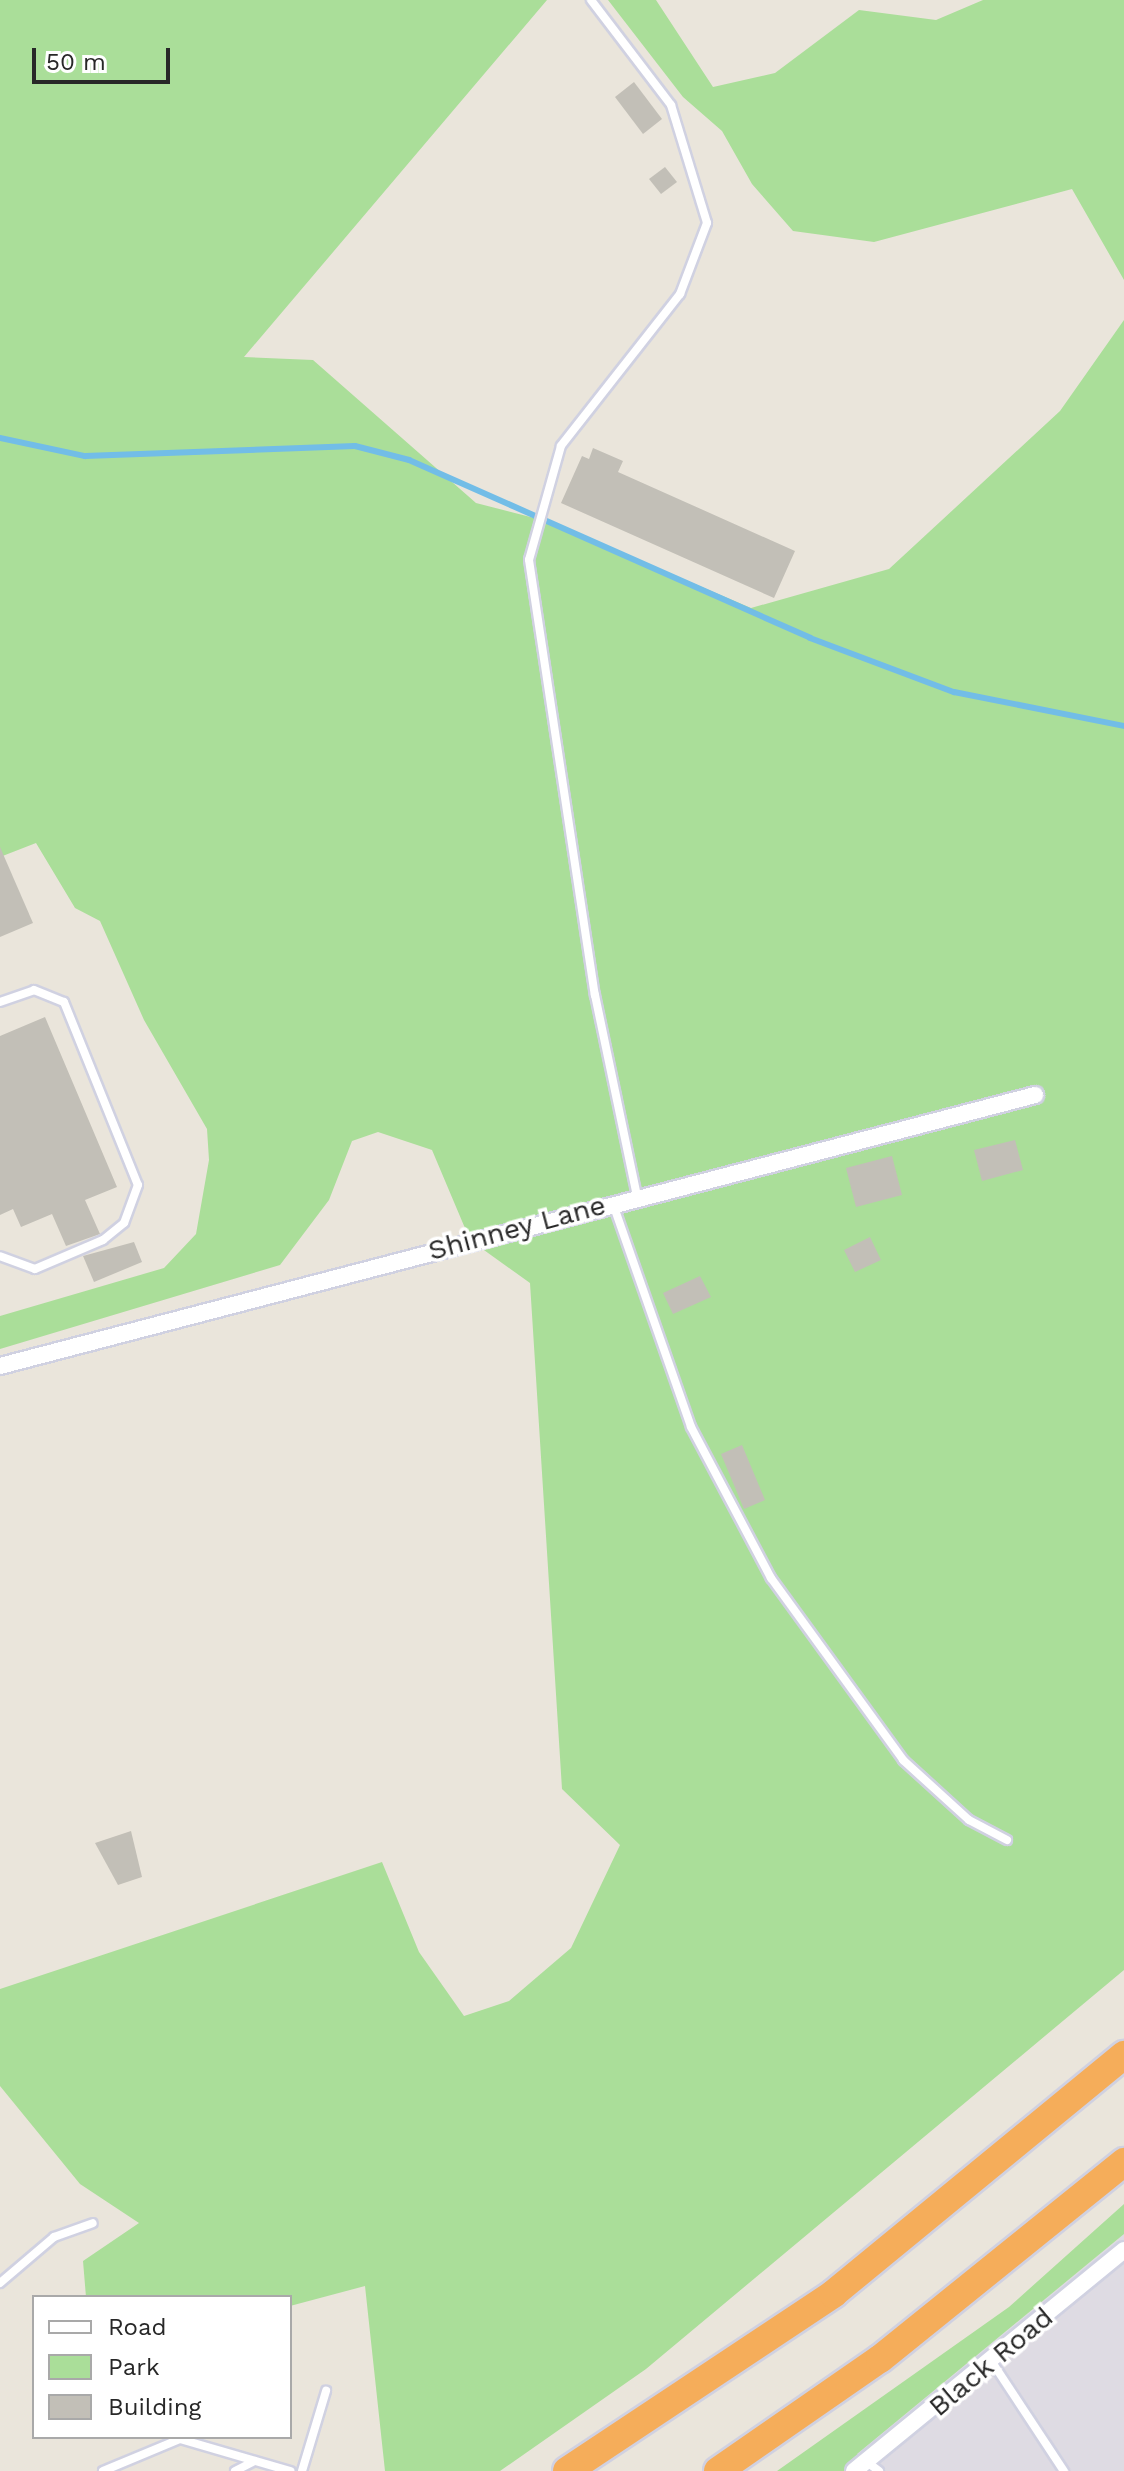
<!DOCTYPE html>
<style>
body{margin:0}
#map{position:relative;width:1124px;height:2471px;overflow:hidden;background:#eae5db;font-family:"Work Sans",sans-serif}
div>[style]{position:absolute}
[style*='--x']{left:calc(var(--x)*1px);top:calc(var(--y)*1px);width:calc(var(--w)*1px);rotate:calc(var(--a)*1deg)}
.industrial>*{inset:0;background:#dedbe3}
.green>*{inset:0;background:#aade99}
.stream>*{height:6px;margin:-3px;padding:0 3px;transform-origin:3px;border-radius:3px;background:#72bde7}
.building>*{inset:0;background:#c2bfb7}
.roads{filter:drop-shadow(2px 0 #d0d1e1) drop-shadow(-2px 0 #d0d1e1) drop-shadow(0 2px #d0d1e1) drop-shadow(0 -2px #d0d1e1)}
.service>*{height:8px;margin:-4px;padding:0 4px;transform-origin:4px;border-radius:4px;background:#fff}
.minor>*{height:16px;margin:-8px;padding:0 8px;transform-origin:8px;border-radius:8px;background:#fff}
.motorway>*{height:28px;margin:-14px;padding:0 14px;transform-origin:14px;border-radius:14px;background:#f5ad5a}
span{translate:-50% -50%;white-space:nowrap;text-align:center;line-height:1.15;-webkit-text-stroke:7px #fff;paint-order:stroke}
.street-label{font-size:28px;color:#282828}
.legend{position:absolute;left:32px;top:2295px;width:260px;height:144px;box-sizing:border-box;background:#fff;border:2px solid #a9a9a9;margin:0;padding:10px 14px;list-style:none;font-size:24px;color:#282828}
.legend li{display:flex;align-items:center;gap:16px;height:40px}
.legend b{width:40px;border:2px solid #a9a9a9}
.scale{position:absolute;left:32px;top:48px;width:138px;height:36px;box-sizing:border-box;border:4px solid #282828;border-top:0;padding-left:10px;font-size:24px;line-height:28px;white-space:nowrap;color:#282828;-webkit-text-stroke:6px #fff;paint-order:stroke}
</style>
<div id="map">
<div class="industrial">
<i style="clip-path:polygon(1124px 2234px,1124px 2471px,876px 2471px,856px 2454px)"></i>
</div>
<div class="green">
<i style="clip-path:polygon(0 0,547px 0,244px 357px,313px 360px,476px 503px,550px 522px,751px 608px,889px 569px,1060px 411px,1124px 320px,1124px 1970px,646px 2369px,500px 2471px,385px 2471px,365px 2286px,290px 2306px,290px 2297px,86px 2297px,83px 2261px,139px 2223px,80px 2184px,0 2086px,0 1989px,382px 1862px,419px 1952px,464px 2016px,509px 2001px,571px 1948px,620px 1845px,562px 1789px,530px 1283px,470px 1240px,432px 1150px,378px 1132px,352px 1141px,329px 1200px,280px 1265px,0 1349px,0 1316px,164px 1268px,196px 1234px,209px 1160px,207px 1129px,144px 1020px,100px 921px,75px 908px,36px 843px,0 857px)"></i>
<i style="clip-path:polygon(608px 0,656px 0,713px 87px,775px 73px,859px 10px,936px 20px,983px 0,1124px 0,1124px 280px,1072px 189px,874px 242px,793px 231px,752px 184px,722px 131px,683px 97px)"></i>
<i style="clip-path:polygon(1124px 2204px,1124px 2234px,857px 2454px,876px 2471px,777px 2471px,1009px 2307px)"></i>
</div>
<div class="stream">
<i style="--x:0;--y:438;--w:87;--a:12"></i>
<i style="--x:85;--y:456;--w:270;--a:-2.1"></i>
<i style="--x:355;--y:446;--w:56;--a:14.5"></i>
<i style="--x:409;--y:460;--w:439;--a:23.9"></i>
<i style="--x:810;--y:638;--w:154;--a:20.6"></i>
<i style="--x:954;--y:692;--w:173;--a:11.3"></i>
</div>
<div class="building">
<i style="clip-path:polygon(634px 82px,662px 119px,643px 134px,615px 97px)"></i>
<i style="clip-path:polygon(665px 167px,677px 182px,661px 194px,649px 179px)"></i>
<i style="clip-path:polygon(593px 448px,623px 461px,618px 472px,795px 551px,774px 598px,561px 503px,582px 456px,589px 459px)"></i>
<i style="clip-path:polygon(0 847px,33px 923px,0 937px)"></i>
<i style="clip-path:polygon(45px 1017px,117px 1187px,85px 1200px,100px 1234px,66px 1246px,52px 1214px,21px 1227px,13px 1209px,0 1215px,0 1036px)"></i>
<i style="clip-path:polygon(1015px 1140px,1023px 1170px,982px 1181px,974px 1150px)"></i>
<i style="clip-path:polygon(892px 1156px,902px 1195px,856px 1207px,846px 1168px)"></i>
<i style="clip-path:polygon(870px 1237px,881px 1260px,855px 1272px,844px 1250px)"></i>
<i style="clip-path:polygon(134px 1242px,142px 1262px,94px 1282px,83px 1256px)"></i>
<i style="clip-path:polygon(700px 1276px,711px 1297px,673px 1314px,663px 1293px)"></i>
<i style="clip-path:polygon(742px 1445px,765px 1500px,744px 1509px,721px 1454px)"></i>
<i style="clip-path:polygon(131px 1831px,142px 1877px,118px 1885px,95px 1843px)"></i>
</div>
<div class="roads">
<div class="service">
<i style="--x:591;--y:0;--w:132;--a:52.7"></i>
<i style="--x:671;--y:105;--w:123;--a:73"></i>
<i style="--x:707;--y:223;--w:76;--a:110.8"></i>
<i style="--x:680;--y:294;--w:193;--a:128.1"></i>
<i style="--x:561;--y:446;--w:118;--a:105.7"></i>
<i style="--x:529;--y:560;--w:440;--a:81.4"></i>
<i style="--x:595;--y:995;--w:205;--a:78.2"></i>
<i style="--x:0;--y:1002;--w:36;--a:-19"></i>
<i style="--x:34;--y:990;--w:32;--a:22"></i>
<i style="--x:64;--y:1002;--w:197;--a:68"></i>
<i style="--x:138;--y:1185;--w:40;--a:110.2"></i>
<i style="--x:124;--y:1223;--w:27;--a:141"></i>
<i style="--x:103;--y:1240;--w:74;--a:156.9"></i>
<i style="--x:35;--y:1269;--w:37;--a:-160"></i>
<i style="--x:613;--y:1204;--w:236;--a:70.7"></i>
<i style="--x:691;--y:1427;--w:171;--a:62.1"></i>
<i style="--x:771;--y:1578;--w:225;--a:54"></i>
<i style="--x:903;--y:1760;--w:89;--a:42.3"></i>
<i style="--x:969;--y:1820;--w:43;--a:27.8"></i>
<i style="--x:0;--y:2283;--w:71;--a:-40.4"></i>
<i style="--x:54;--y:2237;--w:41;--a:-19.7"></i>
<i style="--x:992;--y:2362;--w:131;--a:56.6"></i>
<i style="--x:867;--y:2462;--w:15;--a:37"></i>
<i style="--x:103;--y:2471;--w:83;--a:-22.6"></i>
<i style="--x:180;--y:2439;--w:115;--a:16.2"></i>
<i style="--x:235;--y:2471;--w:22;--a:-27"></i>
<i style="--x:302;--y:2471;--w:84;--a:-73.3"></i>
</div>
<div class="minor">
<i style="--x:0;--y:1366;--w:1070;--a:-14.67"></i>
<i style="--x:854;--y:2471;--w:349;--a:-39.3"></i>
</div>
<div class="motorway">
<i style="--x:567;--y:2471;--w:320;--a:-33.6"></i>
<i style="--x:833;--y:2294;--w:377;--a:-39.4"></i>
<i style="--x:718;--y:2471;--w:197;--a:-34.7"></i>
<i style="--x:880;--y:2359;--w:314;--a:-38.9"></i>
</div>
</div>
<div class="street-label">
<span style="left:517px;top:1228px;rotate:-15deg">Shinney Lane</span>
<span style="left:991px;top:2362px;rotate:-40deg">Black Road</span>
</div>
<ul class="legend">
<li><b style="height:10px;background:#fff"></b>Road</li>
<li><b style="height:22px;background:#aade99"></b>Park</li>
<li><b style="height:22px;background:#c2bfb7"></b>Building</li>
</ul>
<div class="scale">50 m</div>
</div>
